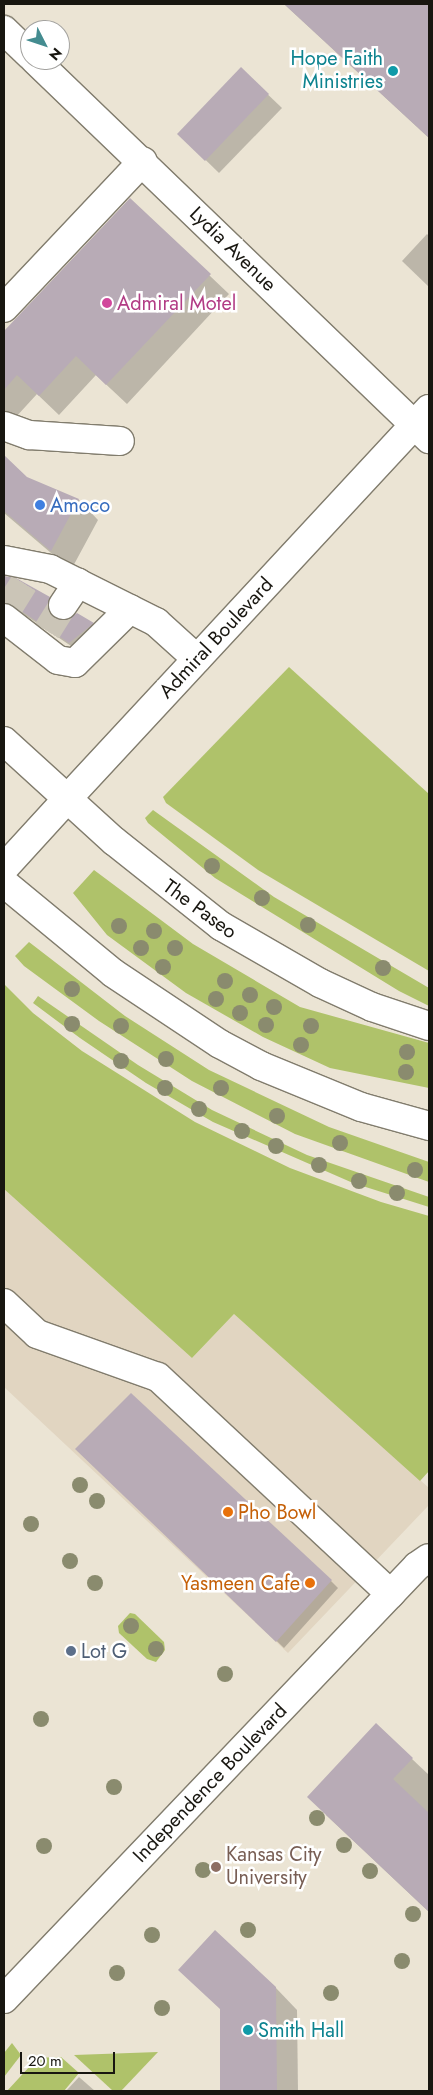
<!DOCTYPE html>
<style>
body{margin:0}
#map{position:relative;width:433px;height:2095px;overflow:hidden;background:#ebe4d4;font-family:Jost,sans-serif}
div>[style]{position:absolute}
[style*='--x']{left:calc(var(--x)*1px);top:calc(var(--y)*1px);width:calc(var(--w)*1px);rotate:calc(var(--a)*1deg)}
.commercial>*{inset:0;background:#e1d5c1}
.green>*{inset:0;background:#afc26a}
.shadow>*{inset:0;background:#0003}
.building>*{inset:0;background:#b8abb6}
.minor-tunnel>*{height:28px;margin-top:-14px;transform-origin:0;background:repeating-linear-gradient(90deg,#cbc5b7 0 28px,transparent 0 42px)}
.roads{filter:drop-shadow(1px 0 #817c6d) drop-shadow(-1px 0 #817c6d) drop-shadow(0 1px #817c6d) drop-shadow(0 -1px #817c6d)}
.minor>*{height:28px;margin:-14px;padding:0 14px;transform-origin:14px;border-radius:14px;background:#fff}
.major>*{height:28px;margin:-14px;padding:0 14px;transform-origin:14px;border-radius:14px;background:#fff}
.trees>*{width:16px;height:16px;margin:-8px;border-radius:50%;background:#8a8b6e}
.dots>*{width:14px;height:14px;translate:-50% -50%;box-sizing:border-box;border:2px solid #fff;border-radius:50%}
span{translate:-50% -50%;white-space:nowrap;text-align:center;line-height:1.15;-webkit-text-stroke:5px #fff;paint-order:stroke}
.culture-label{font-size:20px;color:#0d838f}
.right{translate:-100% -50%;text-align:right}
.left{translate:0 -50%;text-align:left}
.street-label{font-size:20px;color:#181610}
.hotel-label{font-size:20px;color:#b23c85}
.shop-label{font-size:20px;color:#366cbe}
.food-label{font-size:20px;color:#c56008}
.service-label{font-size:20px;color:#4e5e75}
.education-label{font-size:20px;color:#785e54}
.frame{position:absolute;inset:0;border:5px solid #181610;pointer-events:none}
.north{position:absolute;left:20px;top:20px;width:50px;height:50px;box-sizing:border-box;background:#fff;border:1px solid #a3a29f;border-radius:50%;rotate:131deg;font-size:14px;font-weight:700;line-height:20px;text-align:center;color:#181610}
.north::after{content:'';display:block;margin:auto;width:18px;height:22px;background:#448c90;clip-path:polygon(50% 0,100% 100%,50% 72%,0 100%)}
.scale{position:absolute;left:20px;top:2052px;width:95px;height:22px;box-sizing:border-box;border:2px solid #181610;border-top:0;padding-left:6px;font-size:15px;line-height:18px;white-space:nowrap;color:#181610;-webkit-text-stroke:4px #fff;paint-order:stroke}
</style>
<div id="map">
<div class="commercial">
<i style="clip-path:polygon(4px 1189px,192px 1358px,234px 1314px,429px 1488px,429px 1505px,288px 1653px,4px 1387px)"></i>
</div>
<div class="green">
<i style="clip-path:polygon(289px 667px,429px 794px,429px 971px,258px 870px,166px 803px,163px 797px)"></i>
<i style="clip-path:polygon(153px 810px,274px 897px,429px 988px,429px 1006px,399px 991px,215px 878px,148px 823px,145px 818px)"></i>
<i style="clip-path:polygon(94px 870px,193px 944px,300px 1007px,429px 1043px,429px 1088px,330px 1068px,263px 1037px,186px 993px,107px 935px,73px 893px)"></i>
<i style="clip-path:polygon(29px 942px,125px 1016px,209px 1070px,329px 1127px,429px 1162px,429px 1182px,295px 1134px,192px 1081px,99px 1021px,24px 966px,15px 956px)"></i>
<i style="clip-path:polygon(4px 984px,33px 1013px,82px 1051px,195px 1122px,290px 1168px,381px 1202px,429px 1216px,429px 1471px,420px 1481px,234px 1314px,192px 1358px,4px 1189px)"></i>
<i style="clip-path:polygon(38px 996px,138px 1065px,212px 1110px,307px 1155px,429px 1197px,429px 1207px,353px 1183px,213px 1122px,146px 1083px,80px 1038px,33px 1003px)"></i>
<i style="clip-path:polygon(130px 1613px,135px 1614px,164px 1642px,165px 1650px,156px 1662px,147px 1659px,119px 1633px,118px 1626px)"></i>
<i style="clip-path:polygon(12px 2043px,21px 2055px,4px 2077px,4px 2053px)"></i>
<i style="clip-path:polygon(158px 2052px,121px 2091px,113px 2091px,74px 2055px)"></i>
<i style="clip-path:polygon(61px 2057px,79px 2073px,64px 2091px,7px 2091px,30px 2066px,31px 2058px)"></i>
</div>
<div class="shadow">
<i style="clip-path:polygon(284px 4px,429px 4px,429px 138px)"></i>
<i style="clip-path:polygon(241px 69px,282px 108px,219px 173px,179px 134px)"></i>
<i style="clip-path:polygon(130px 200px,229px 294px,127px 404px,96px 375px,59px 415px,37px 394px,4px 430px,4px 333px)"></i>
<i style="clip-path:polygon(427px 234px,429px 236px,429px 287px,402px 261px)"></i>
<i style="clip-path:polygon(4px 457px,27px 478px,79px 500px,98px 520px,71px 570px,4px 513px)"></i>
<i style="clip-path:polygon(4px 576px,49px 598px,56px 606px,55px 619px,93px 624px,100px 631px,77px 650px,22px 613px,4px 604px)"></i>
<i style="clip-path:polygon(76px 1449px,331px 1581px,338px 1588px,284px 1648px)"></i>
<i style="clip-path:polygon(376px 1725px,429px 1775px,429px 1912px,326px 1815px)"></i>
<i style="clip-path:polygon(275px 1987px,297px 2010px,298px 2091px,221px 2091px,221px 2010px)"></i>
<i style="clip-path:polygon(79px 2077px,95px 2091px,66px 2091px)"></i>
</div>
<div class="building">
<i style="clip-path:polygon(284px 4px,429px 4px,429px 138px)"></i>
<i style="clip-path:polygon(241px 67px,269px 94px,205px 161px,177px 134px)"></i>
<i style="clip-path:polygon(130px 198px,211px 274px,106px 385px,76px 356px,39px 396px,17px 375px,4px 390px,4px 331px)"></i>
<i style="clip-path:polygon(4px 455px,27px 477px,79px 499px,51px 551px,4px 511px)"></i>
<i style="clip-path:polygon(4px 576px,16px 578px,50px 597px,49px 611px,55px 618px,69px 619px,77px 613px,94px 623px,69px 643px,14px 606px,4px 603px)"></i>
<i style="clip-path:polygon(131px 1393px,332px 1580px,276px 1642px,75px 1449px)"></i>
<i style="clip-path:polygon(376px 1723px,413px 1758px,393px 1779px,429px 1813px,429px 1912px,307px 1797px)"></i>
<i style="clip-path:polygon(215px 1930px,276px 1987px,277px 2091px,220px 2091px,220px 2009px,178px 1970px)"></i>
</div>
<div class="minor-tunnel">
<i style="--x:9;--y:607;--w:28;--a:-58"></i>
<i style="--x:47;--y:631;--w:31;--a:-58"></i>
</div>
<div class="roads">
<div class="minor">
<i style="--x:4;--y:30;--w:36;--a:44"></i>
<i style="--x:35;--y:60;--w:547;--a:43.89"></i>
<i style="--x:4;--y:308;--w:202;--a:-46.6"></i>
<i style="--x:4;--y:426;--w:27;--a:20"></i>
<i style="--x:29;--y:435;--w:91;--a:3.8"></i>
<i style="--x:4;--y:560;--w:47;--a:11.1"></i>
<i style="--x:50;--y:569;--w:119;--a:26.6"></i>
<i style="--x:156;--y:622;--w:55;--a:42.1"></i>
<i style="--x:63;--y:605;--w:27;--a:-56"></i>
<i style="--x:4;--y:618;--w:68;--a:37.9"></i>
<i style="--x:58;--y:660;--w:17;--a:10"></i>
<i style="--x:75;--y:663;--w:77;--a:-44.5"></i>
<i style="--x:67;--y:799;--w:532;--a:-47.13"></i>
<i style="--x:4;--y:1303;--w:45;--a:43.2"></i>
<i style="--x:37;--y:1334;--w:128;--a:19.6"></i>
<i style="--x:158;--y:1377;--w:318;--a:43"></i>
</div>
<div class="major">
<i style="--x:4;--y:741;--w:149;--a:42.3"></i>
<i style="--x:114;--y:841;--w:137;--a:38.5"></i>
<i style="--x:221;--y:926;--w:114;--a:29.9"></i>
<i style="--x:320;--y:983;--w:57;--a:24.8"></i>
<i style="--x:372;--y:1007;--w:60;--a:18.4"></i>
<i style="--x:4;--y:868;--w:93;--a:-47.6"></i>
<i style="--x:4;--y:883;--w:141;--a:39.5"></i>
<i style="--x:113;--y:973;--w:128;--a:33.6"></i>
<i style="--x:220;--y:1044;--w:47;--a:28.2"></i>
<i style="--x:261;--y:1066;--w:108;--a:22.3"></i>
<i style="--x:361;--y:1107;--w:71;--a:15.6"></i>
<i style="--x:4;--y:1999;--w:598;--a:-46.35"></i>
<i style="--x:417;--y:1566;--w:14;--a:-34"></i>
</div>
</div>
<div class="trees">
<i style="left:212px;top:866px"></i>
<i style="left:262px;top:898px"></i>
<i style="left:308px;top:925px"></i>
<i style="left:119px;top:926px"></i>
<i style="left:154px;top:931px"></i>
<i style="left:141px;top:948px"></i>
<i style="left:175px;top:948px"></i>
<i style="left:163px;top:967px"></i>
<i style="left:383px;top:968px"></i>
<i style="left:225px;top:981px"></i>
<i style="left:72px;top:989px"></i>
<i style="left:250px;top:995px"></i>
<i style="left:216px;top:999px"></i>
<i style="left:274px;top:1007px"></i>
<i style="left:240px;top:1013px"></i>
<i style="left:72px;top:1024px"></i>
<i style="left:266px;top:1025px"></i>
<i style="left:121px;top:1026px"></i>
<i style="left:311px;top:1026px"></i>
<i style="left:301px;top:1045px"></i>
<i style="left:407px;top:1052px"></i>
<i style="left:166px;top:1059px"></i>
<i style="left:121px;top:1061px"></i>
<i style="left:406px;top:1072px"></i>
<i style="left:165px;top:1088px"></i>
<i style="left:221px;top:1088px"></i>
<i style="left:199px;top:1109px"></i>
<i style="left:277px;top:1116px"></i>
<i style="left:242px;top:1131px"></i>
<i style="left:340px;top:1143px"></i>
<i style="left:276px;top:1146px"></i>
<i style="left:319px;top:1165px"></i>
<i style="left:415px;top:1170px"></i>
<i style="left:359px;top:1181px"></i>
<i style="left:397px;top:1193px"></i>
<i style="left:80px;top:1485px"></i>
<i style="left:97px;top:1501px"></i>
<i style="left:31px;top:1524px"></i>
<i style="left:70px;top:1561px"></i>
<i style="left:95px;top:1583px"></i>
<i style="left:131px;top:1626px"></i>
<i style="left:156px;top:1649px"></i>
<i style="left:225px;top:1674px"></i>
<i style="left:41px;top:1719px"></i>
<i style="left:114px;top:1787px"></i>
<i style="left:317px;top:1818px"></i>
<i style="left:344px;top:1845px"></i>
<i style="left:44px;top:1846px"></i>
<i style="left:203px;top:1870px"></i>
<i style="left:370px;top:1871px"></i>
<i style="left:413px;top:1914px"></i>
<i style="left:248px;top:1930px"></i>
<i style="left:152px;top:1935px"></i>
<i style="left:402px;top:1961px"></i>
<i style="left:117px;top:1973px"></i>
<i style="left:331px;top:1993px"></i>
<i style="left:162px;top:2008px"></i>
</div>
<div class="dots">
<i style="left:393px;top:71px;background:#0f9aa8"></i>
<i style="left:107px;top:303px;background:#d1479c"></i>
<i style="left:40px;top:505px;background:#3f7fe0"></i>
<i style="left:228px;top:1512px;background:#e8710a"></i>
<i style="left:310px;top:1583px;background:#e8710a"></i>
<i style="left:71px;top:1651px;background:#5c6f8a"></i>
<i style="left:216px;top:1867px;background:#8d6e63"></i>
<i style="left:248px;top:2030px;background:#0f9aa8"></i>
</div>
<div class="culture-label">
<span class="right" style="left:383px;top:70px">Hope Faith<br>Ministries</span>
<span class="left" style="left:258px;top:2030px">Smith Hall</span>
</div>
<div class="street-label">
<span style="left:233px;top:249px;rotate:44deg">Lydia Avenue</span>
<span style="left:216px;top:638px;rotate:-47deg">Admiral Boulevard</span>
<span style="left:200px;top:909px;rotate:36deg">The Paseo</span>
<span style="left:210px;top:1783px;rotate:-46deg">Independence Boulevard</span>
</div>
<div class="hotel-label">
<span class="left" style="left:117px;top:303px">Admiral Motel</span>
</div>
<div class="shop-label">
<span class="left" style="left:50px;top:505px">Amoco</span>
</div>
<div class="food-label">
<span class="left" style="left:238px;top:1512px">Pho Bowl</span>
<span class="right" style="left:300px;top:1583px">Yasmeen Cafe</span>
</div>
<div class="service-label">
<span class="left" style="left:81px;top:1651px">Lot G</span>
</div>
<div class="education-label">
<span class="left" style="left:226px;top:1866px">Kansas City<br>University</span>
</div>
<div class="frame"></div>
<div class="north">N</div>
<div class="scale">20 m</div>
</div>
